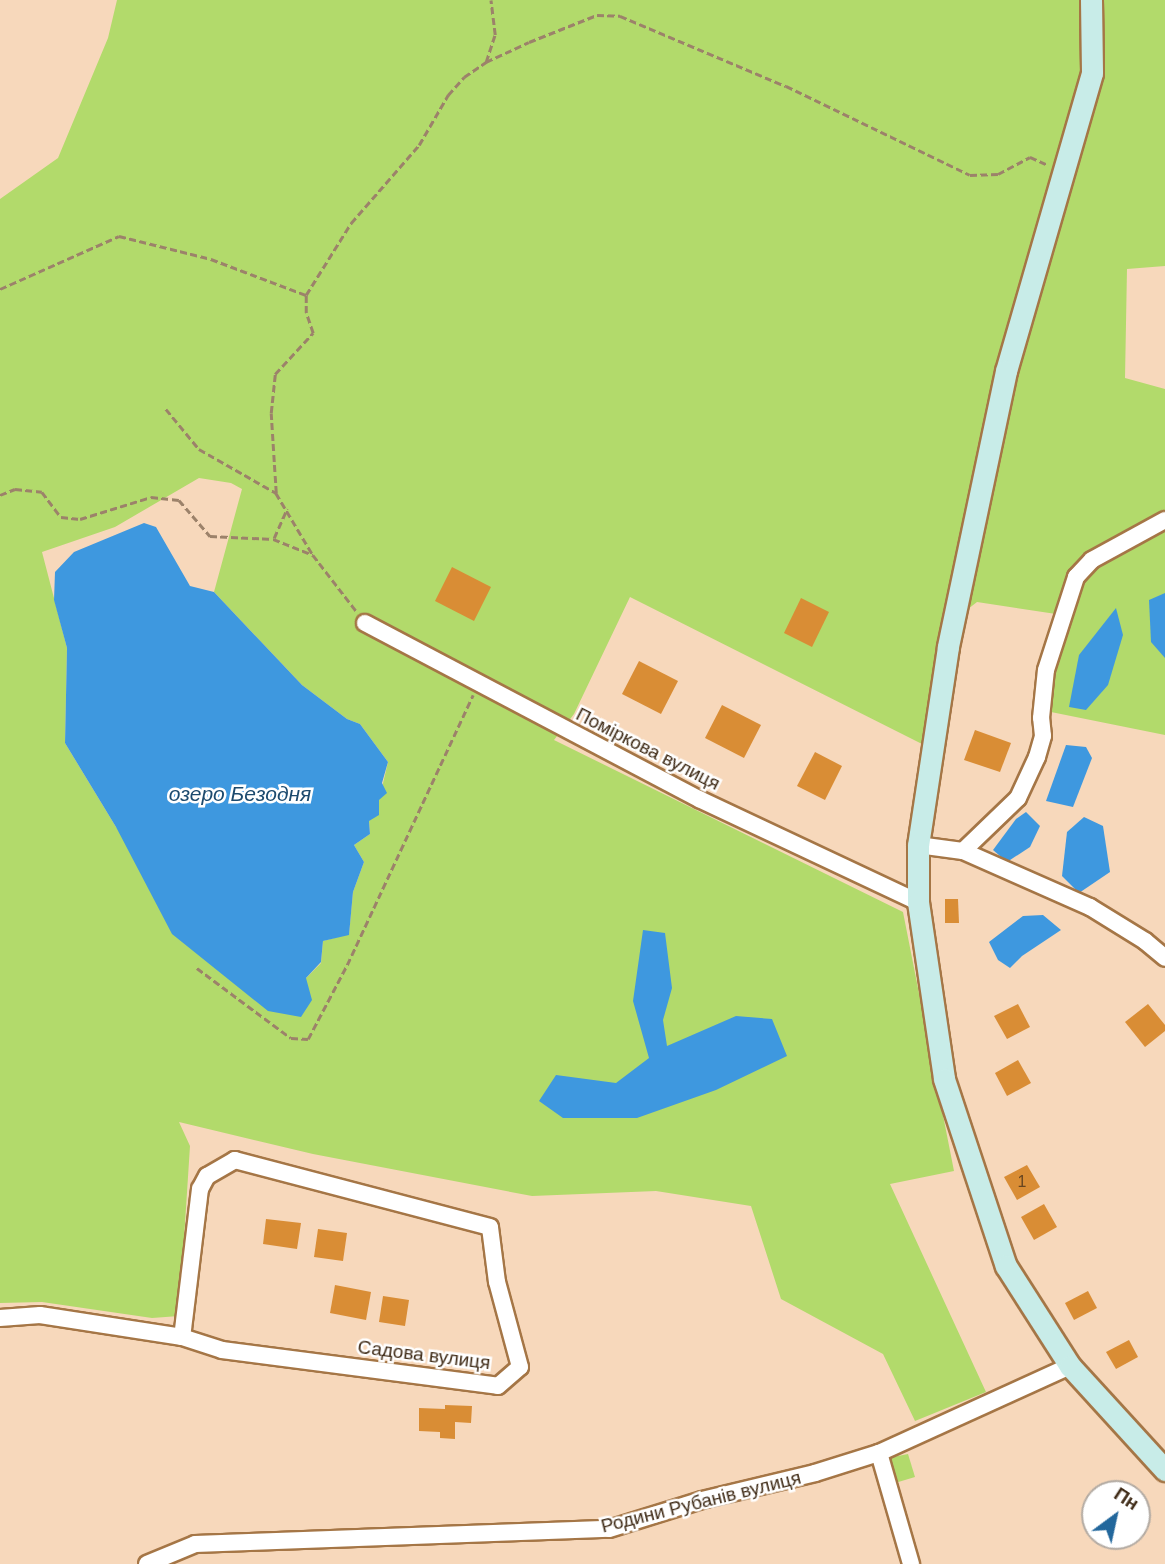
<!DOCTYPE html>
<meta charset="utf-8">
<style>
body{margin:0}
#map{position:relative;width:1165px;height:1564px;overflow:hidden;background:#f7d8bb;font-family:Arial,sans-serif}
div>[style]{position:absolute}
[style*='--x']{left:calc(var(--x)*1px);top:calc(var(--y)*1px);width:calc(var(--w)*1px);rotate:calc(var(--a)*1deg)}
.green>*{inset:0;background:#b2da6b}
.water>*{inset:0;background:#3e98df}
.building>*{inset:0;background:#d98d35}
.path>*{height:2.5px;margin-top:-1.25px;transform-origin:0;background:repeating-linear-gradient(90deg,#9c826a 0 7px,transparent 0 10.5px)}
.roads{filter:drop-shadow(2px 0 #a57646) drop-shadow(-2px 0 #a57646) drop-shadow(0 2px #a57646) drop-shadow(0 -2px #a57646)}
.street>*{height:16px;margin:-8px;padding:0 8px;transform-origin:8px;border-radius:8px;background:#fff}
.secondary>*{height:21px;margin:-10.5px;padding:0 10.5px;transform-origin:10.5px;border-radius:10.5px;background:#c8ece8}
span{translate:-50% -50%;white-space:nowrap;text-align:center;line-height:1.15;-webkit-text-stroke:5px #fff;paint-order:stroke}
.number-label{font-size:16px;color:#674520}
.number-label span{-webkit-text-stroke-width:0}
.street-label{font-size:19px;color:#412d19}
.water-label{font-size:21px;color:#1c4a6e;font-style:italic}
.north{position:absolute;left:1081px;top:1480px;width:70px;height:70px;box-sizing:border-box;background:#fff;border:2px solid #b3aba3;border-radius:50%;rotate:33deg;font-size:19px;font-weight:700;line-height:28px;text-align:center;color:#412d19}
.north::after{content:'';display:block;margin:auto;width:24px;height:32px;background:#22679c;clip-path:polygon(50% 0,100% 100%,50% 72%,0 100%)}
</style>
<div id="map">
<div class="green">
<i style="clip-path:polygon(evenodd,117px 0,1165px 0,1165px 266px,1127px 269px,1125px 378px,1165px 389px,1165px 735px,1046px 711px,1056px 614px,977px 602px,954px 620px,924px 745px,630px 597px,574px 714px,554px 740px,903px 912px,954px 1171px,890px 1184px,986px 1392px,915px 1421px,883px 1354px,781px 1299px,751px 1206px,656px 1191px,532px 1196px,313px 1154px,179px 1122px,190px 1146px,179px 1316px,152px 1318px,42px 1302px,0 1303px,0 199px,58px 158px,108px 38px,117px 0,199px 478px,231px 483px,242px 489px,214px 592px,302px 685px,347px 719px,360px 724px,388px 762px,379px 800px,369px 821px,370px 834px,354px 845px,364px 862px,353px 892px,349px 934px,323px 941px,321px 963px,306px 978px,116px 827px,65px 743px,67px 648px,42px 552px,115px 527px,199px 478px)"></i>
<i style="clip-path:polygon(908px 1454px,915px 1477px,895px 1483px,888px 1458px)"></i>
</div>
<div class="water">
<i style="clip-path:polygon(144px 523px,156px 527px,190px 586px,214px 592px,302px 685px,347px 719px,360px 724px,388px 762px,382px 783px,387px 793px,379px 800px,379px 815px,369px 821px,370px 834px,354px 845px,364px 862px,353px 892px,349px 935px,323px 941px,321px 962px,306px 978px,312px 1000px,301px 1017px,268px 1011px,172px 934px,116px 827px,65px 743px,67px 648px,54px 600px,55px 572px,74px 552px)"></i>
<i style="clip-path:polygon(1165px 593px,1165px 658px,1151px 642px,1149px 600px)"></i>
<i style="clip-path:polygon(1116px 608px,1123px 635px,1108px 685px,1086px 710px,1069px 707px,1079px 655px)"></i>
<i style="clip-path:polygon(1066px 745px,1086px 747px,1092px 758px,1073px 807px,1046px 801px)"></i>
<i style="clip-path:polygon(1026px 812px,1040px 826px,1030px 847px,1007px 862px,993px 850px,1016px 819px)"></i>
<i style="clip-path:polygon(1084px 817px,1103px 826px,1110px 872px,1079px 893px,1062px 876px,1067px 832px)"></i>
<i style="clip-path:polygon(1043px 915px,1061px 930px,1022px 956px,1010px 968px,998px 960px,989px 942px,1023px 916px)"></i>
<i style="clip-path:polygon(643px 930px,665px 933px,672px 988px,663px 1020px,667px 1046px,736px 1016px,772px 1019px,787px 1056px,716px 1090px,637px 1118px,563px 1118px,539px 1101px,556px 1075px,616px 1083px,649px 1058px,633px 1001px)"></i>
</div>
<div class="building">
<i style="clip-path:polygon(452px 567px,491px 587px,474px 621px,435px 601px)"></i>
<i style="clip-path:polygon(801px 598px,829px 612px,812px 647px,784px 633px)"></i>
<i style="clip-path:polygon(639px 661px,678px 681px,661px 714px,622px 694px)"></i>
<i style="clip-path:polygon(722px 705px,761px 725px,744px 758px,705px 738px)"></i>
<i style="clip-path:polygon(975px 730px,1011px 743px,1000px 772px,964px 760px)"></i>
<i style="clip-path:polygon(815px 752px,842px 766px,825px 800px,797px 786px)"></i>
<i style="clip-path:polygon(945px 899px,958px 899px,959px 923px,945px 923px)"></i>
<i style="clip-path:polygon(1018px 1004px,1030px 1027px,1007px 1039px,994px 1016px)"></i>
<i style="clip-path:polygon(1148px 1004px,1165px 1025px,1165px 1031px,1145px 1047px,1125px 1022px)"></i>
<i style="clip-path:polygon(1018px 1060px,1031px 1083px,1007px 1096px,995px 1073px)"></i>
<i style="clip-path:polygon(1027px 1165px,1040px 1187px,1017px 1200px,1004px 1177px)"></i>
<i style="clip-path:polygon(1044px 1204px,1057px 1227px,1034px 1240px,1021px 1217px)"></i>
<i style="clip-path:polygon(266px 1219px,301px 1223px,297px 1249px,263px 1244px)"></i>
<i style="clip-path:polygon(318px 1229px,347px 1233px,343px 1261px,314px 1257px)"></i>
<i style="clip-path:polygon(335px 1285px,371px 1292px,366px 1320px,330px 1313px)"></i>
<i style="clip-path:polygon(1088px 1291px,1097px 1308px,1074px 1320px,1065px 1303px)"></i>
<i style="clip-path:polygon(383px 1296px,409px 1300px,405px 1326px,379px 1322px)"></i>
<i style="clip-path:polygon(1129px 1340px,1138px 1357px,1116px 1369px,1106px 1352px)"></i>
<i style="clip-path:polygon(445px 1405px,472px 1406px,471px 1423px,455px 1422px,455px 1439px,440px 1438px,440px 1432px,419px 1431px,419px 1408px,445px 1409px)"></i>
</div>
<div class="path">
<i style="--x:486;--y:62;--w:28;--a:-72"></i>
<i style="--x:495;--y:35;--w:35;--a:-97"></i>
<i style="--x:0;--y:289;--w:130;--a:-24"></i>
<i style="--x:119;--y:236;--w:95;--a:14"></i>
<i style="--x:211;--y:259;--w:102;--a:20.8"></i>
<i style="--x:166;--y:409;--w:52;--a:50.5"></i>
<i style="--x:199;--y:449;--w:89;--a:29.7"></i>
<i style="--x:276;--y:493;--w:72;--a:59.2"></i>
<i style="--x:313;--y:555;--w:72;--a:52.3"></i>
<i style="--x:276;--y:493;--w:80;--a:-93.6"></i>
<i style="--x:271;--y:413;--w:39;--a:-84"></i>
<i style="--x:275;--y:374;--w:56;--a:-47.2"></i>
<i style="--x:313;--y:333;--w:21;--a:-109"></i>
<i style="--x:306;--y:313;--w:18;--a:-90"></i>
<i style="--x:306;--y:295;--w:85;--a:-58"></i>
<i style="--x:351;--y:223;--w:103;--a:-48.9"></i>
<i style="--x:419;--y:145;--w:58;--a:-59.9"></i>
<i style="--x:448;--y:95;--w:24;--a:-48"></i>
<i style="--x:464;--y:77;--w:27;--a:-34"></i>
<i style="--x:486;--y:62;--w:47;--a:-24.9"></i>
<i style="--x:529;--y:42;--w:73;--a:-21.7"></i>
<i style="--x:597;--y:15;--w:23;--a:2"></i>
<i style="--x:620;--y:16;--w:180;--a:22.9"></i>
<i style="--x:786;--y:86;--w:204;--a:25.8"></i>
<i style="--x:970;--y:175;--w:28;--a:-2"></i>
<i style="--x:998;--y:174;--w:36;--a:-28"></i>
<i style="--x:1030;--y:157;--w:20;--a:24"></i>
<i style="--x:0;--y:495;--w:16;--a:-22"></i>
<i style="--x:15;--y:489;--w:27;--a:6"></i>
<i style="--x:42;--y:492;--w:31;--a:53"></i>
<i style="--x:61;--y:517;--w:19;--a:6"></i>
<i style="--x:80;--y:519;--w:74;--a:-17.2"></i>
<i style="--x:151;--y:497;--w:28;--a:6"></i>
<i style="--x:179;--y:500;--w:48;--a:49.3"></i>
<i style="--x:210;--y:536;--w:63;--a:2.7"></i>
<i style="--x:273;--y:539;--w:43;--a:21.8"></i>
<i style="--x:274;--y:538;--w:32;--a:-66"></i>
<i style="--x:197;--y:968;--w:117;--a:36.7"></i>
<i style="--x:291;--y:1038;--w:17;--a:3"></i>
<i style="--x:308;--y:1039;--w:84;--a:-62.2"></i>
<i style="--x:347;--y:965;--w:298;--a:-65"></i>
</div>
<div class="roads">
<div class="street">
<i style="--x:365;--y:623;--w:378;--a:27.8"></i>
<i style="--x:699;--y:799;--w:242;--a:25.2"></i>
<i style="--x:918;--y:845;--w:45;--a:7.6"></i>
<i style="--x:963;--y:851;--w:139;--a:23.8"></i>
<i style="--x:1090;--y:907;--w:65;--a:31.7"></i>
<i style="--x:1145;--y:941;--w:26;--a:40"></i>
<i style="--x:963;--y:851;--w:76;--a:-43.9"></i>
<i style="--x:1018;--y:798;--w:45;--a:-65.1"></i>
<i style="--x:1037;--y:757;--w:22;--a:-74"></i>
<i style="--x:1043;--y:736;--w:18;--a:-96"></i>
<i style="--x:1041;--y:718;--w:48;--a:-84.1"></i>
<i style="--x:1046;--y:670;--w:98;--a:-72.1"></i>
<i style="--x:1076;--y:577;--w:23;--a:-47"></i>
<i style="--x:1092;--y:560;--w:83;--a:-28.7"></i>
<i style="--x:0;--y:1318;--w:40;--a:-4.3"></i>
<i style="--x:40;--y:1315;--w:144;--a:8.8"></i>
<i style="--x:182;--y:1337;--w:42;--a:18"></i>
<i style="--x:222;--y:1350;--w:278;--a:7.4"></i>
<i style="--x:498;--y:1386;--w:29;--a:-41"></i>
<i style="--x:520;--y:1367;--w:88;--a:-105.1"></i>
<i style="--x:497;--y:1282;--w:55;--a:-97.3"></i>
<i style="--x:490;--y:1227;--w:264;--a:-165.3"></i>
<i style="--x:235;--y:1160;--w:32;--a:150"></i>
<i style="--x:207;--y:1176;--w:15;--a:118"></i>
<i style="--x:200;--y:1189;--w:149;--a:96.9"></i>
<i style="--x:879;--y:1453;--w:116;--a:73.9"></i>
<i style="--x:147;--y:1564;--w:52;--a:-22.6"></i>
<i style="--x:195;--y:1544;--w:414;--a:-2.1"></i>
<i style="--x:609;--y:1529;--w:97;--a:-17.3"></i>
<i style="--x:702;--y:1500;--w:116;--a:-13.4"></i>
<i style="--x:815;--y:1473;--w:67;--a:-17.4"></i>
<i style="--x:879;--y:1453;--w:210;--a:-24.5"></i>
</div>
<div class="secondary">
<i style="--x:1091;--y:0;--w:73;--a:89.2"></i>
<i style="--x:1092;--y:73;--w:310;--a:106.1"></i>
<i style="--x:1006;--y:371;--w:282;--a:101.9"></i>
<i style="--x:948;--y:647;--w:200;--a:98.6"></i>
<i style="--x:918;--y:845;--w:57;--a:90"></i>
<i style="--x:918;--y:902;--w:179;--a:81.6"></i>
<i style="--x:944;--y:1079;--w:197;--a:71.7"></i>
<i style="--x:1006;--y:1266;--w:119;--a:57.4"></i>
<i style="--x:1070;--y:1366;--w:141;--a:47.6"></i>
</div>
</div>
<div class="number-label">
<span style="left:1022px;top:1182px">1</span>
</div>
<div class="street-label">
<span style="left:648px;top:749px;rotate:27deg">Поміркова вулиця</span>
<span style="left:424px;top:1355px;rotate:7deg">Садова вулиця</span>
<span style="left:701px;top:1502px;rotate:-14deg">Родини Рубанів вулиця</span>
</div>
<div class="water-label">
<span style="left:240px;top:794px">озеро Безодня</span>
</div>
<div class="north">Пн</div>
</div>
